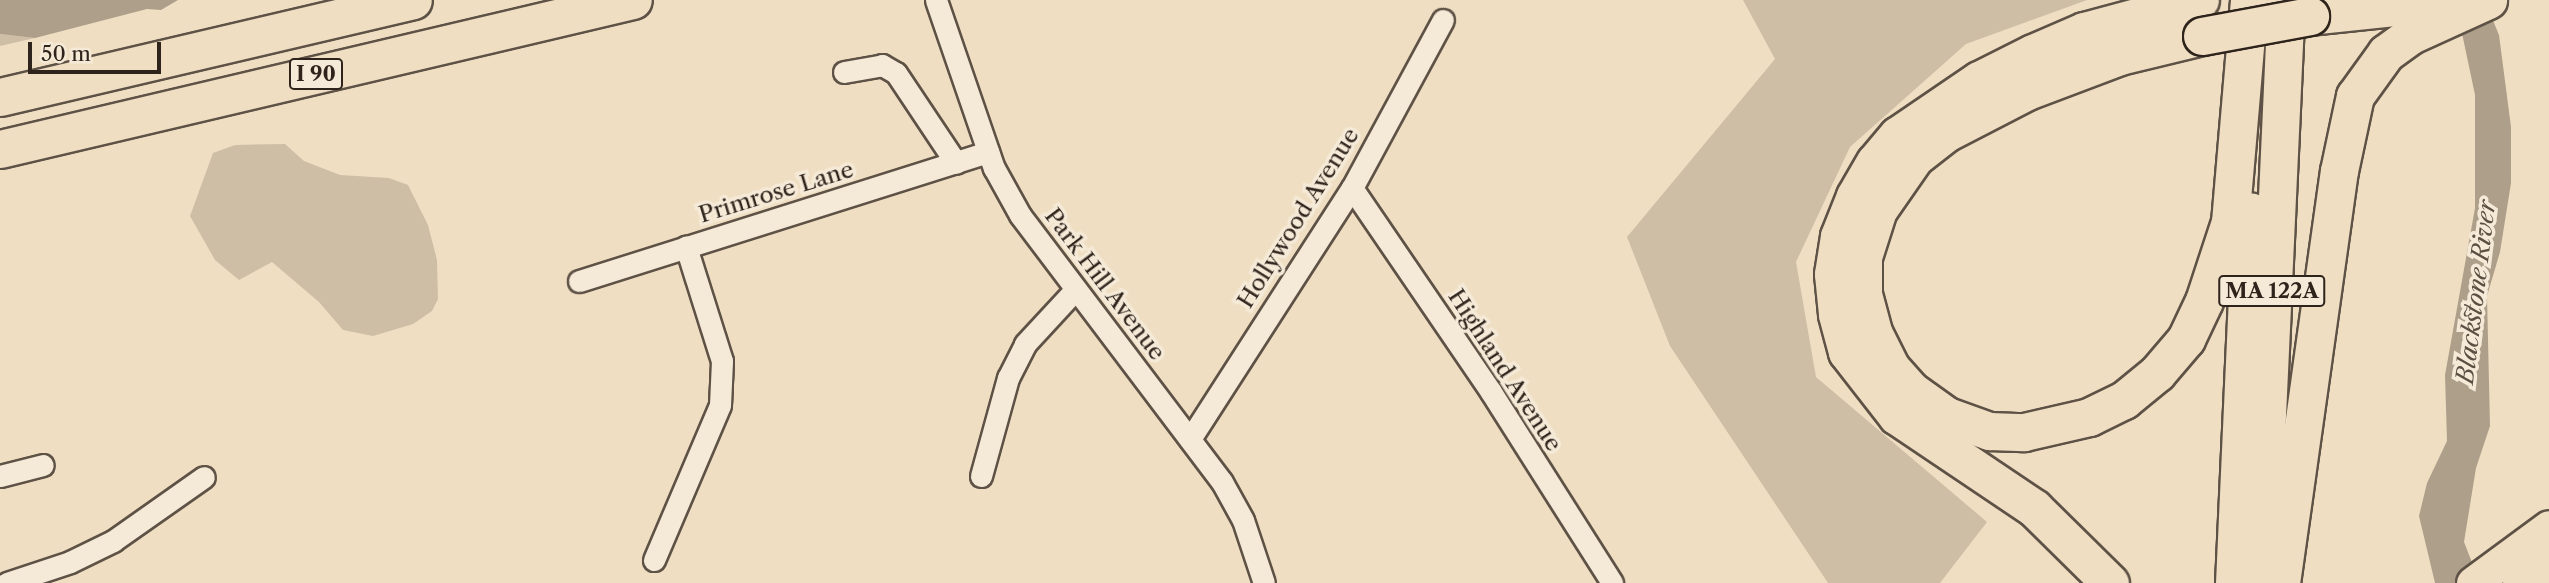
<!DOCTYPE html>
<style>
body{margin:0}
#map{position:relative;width:2549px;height:583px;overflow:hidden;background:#efdec2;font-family:"Libre Caslon Text",serif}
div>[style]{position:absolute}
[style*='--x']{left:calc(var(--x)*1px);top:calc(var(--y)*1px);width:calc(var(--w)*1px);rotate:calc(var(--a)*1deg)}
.green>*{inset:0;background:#cebea6}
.water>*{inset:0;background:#ad9f8a}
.roads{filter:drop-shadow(2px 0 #5e5246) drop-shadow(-2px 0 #5e5246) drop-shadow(0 2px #5e5246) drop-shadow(0 -2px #5e5246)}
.minor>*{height:21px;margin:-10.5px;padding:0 10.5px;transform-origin:10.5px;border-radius:10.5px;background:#f5ead7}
.primary>*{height:33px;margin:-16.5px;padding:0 16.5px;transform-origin:16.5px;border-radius:16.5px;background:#efdec2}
.motorway>*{height:37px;margin:-18.5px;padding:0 18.5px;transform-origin:18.5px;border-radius:18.5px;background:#efdec2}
.bridges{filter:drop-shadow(2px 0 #2e241c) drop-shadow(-2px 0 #2e241c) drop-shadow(0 2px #2e241c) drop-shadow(0 -2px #2e241c)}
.motorway-bridge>*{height:37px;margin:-18.5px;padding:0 18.5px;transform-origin:18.5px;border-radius:18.5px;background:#efdec2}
span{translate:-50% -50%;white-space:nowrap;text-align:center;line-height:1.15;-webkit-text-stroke:7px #f5ead7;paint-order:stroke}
.shield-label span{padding:2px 5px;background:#f5ead7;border:2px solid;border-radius:5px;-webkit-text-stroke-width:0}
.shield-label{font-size:21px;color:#2e241c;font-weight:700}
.street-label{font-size:23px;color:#2e241c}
.water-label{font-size:24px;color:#5a4f42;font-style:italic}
.scale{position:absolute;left:28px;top:42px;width:133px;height:32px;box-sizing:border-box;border:4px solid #2e241c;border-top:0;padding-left:9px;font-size:21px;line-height:24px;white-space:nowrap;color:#2e241c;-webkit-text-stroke:5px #f5ead7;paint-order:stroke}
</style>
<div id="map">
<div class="green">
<i style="clip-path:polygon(1743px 0,2087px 0,1966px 44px,1850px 147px,1796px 262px,1816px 377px,1987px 522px,1940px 583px,1828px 583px,1670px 346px,1627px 237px,1775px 59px)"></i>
<i style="clip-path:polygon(0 34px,35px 38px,0 46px)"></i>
<i style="clip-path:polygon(285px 144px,304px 161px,340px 175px,389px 178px,408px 185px,428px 225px,437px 260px,438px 299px,432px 311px,413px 324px,373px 336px,343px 330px,319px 302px,272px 262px,239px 280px,215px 260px,190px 216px,213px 153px,235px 145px)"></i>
</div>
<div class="water">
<i style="clip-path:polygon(0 0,178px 0,161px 10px,147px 9px,35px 38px,0 34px)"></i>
<i style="clip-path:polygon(2455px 0,2492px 18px,2499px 35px,2511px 127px,2511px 183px,2500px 252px,2487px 296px,2490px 426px,2476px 468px,2464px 542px,2480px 583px,2435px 583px,2419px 516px,2427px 483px,2447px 441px,2445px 375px,2475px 208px,2475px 95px)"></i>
</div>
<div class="roads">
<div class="minor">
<i style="--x:936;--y:0;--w:178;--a:71"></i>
<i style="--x:994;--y:168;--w:54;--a:61"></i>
<i style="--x:1020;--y:215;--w:335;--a:52.9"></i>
<i style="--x:1222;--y:482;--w:43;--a:61.1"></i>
<i style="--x:1243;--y:520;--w:66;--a:71.6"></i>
<i style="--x:844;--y:72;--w:39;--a:-10"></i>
<i style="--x:882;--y:65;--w:16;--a:30"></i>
<i style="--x:896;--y:73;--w:108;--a:56.3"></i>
<i style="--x:1352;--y:188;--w:247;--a:55.7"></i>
<i style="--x:1491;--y:392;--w:226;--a:57.6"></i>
<i style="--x:579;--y:281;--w:429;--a:-17.5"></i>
<i style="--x:1190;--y:439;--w:299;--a:-57.2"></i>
<i style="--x:1352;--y:188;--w:191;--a:-61.6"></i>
<i style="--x:0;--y:476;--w:44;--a:-14.3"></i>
<i style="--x:981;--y:476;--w:102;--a:-74.6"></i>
<i style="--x:1008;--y:378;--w:38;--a:-63"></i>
<i style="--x:1025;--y:344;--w:72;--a:-47.2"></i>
<i style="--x:654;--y:560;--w:168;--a:-66.9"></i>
<i style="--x:720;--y:405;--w:44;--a:-87.4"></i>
<i style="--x:722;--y:361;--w:120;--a:-107.5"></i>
<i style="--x:7;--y:583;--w:66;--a:-18.4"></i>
<i style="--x:70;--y:562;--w:48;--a:-26"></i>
<i style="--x:113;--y:541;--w:111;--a:-35.1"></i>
</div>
<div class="primary">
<i style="--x:2473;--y:583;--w:94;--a:-36.4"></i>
<i style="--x:2519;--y:583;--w:37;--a:-35"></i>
</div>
<div class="motorway">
<i style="--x:2310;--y:16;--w:152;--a:-6"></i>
<i style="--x:2202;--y:36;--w:84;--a:166.3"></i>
<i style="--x:2120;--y:56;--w:99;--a:159.4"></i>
<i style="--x:2027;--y:91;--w:91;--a:152.6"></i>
<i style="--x:1946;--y:133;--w:39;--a:142"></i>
<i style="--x:1915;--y:157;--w:65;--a:124.9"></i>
<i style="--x:1878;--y:210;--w:49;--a:107.7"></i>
<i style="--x:1863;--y:257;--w:37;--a:90"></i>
<i style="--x:1863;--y:294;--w:39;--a:75"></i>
<i style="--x:1873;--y:332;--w:40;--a:63.4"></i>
<i style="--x:1891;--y:368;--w:31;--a:48"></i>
<i style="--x:1912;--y:391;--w:43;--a:35.5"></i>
<i style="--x:1947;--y:416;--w:45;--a:19.7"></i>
<i style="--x:1989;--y:431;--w:35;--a:2"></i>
<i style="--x:2024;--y:432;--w:67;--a:-13"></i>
<i style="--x:2089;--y:417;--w:39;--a:-26"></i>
<i style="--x:2124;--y:400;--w:43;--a:-39.3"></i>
<i style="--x:2157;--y:373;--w:45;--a:-49.5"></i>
<i style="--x:2186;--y:339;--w:42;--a:-64.7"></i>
<i style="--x:2204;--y:301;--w:83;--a:-71.8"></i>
<i style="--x:2230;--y:222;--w:223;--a:-85.1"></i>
<i style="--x:0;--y:97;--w:424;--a:-13.2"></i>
<i style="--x:0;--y:149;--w:650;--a:-13.25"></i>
<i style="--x:2260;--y:568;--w:569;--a:-87.38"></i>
<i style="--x:2110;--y:583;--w:107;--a:-135.4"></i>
<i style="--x:2034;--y:508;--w:165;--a:-146.1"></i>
<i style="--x:1897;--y:416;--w:81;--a:-128"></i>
<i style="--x:1847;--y:352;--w:39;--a:-105"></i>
<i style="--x:1837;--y:314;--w:40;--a:-95.7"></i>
<i style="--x:1833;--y:274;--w:38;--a:-81"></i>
<i style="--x:1839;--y:236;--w:43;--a:-68.2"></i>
<i style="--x:1855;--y:196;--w:39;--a:-60"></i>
<i style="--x:1875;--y:162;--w:35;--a:-50"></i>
<i style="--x:1898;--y:135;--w:98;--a:-34.2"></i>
<i style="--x:1979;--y:80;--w:60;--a:-26.6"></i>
<i style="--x:2033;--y:53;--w:56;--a:-23.3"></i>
<i style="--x:2084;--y:31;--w:120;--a:-15"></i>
<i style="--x:2234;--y:583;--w:372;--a:-87.4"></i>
<i style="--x:2281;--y:583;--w:416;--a:-82"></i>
<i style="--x:2339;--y:171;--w:77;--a:-78"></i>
<i style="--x:2355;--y:96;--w:53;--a:-54.2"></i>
<i style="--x:2386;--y:53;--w:29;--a:-36"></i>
<i style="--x:2409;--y:36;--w:87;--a:-24.5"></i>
</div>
</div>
<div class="bridges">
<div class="motorway-bridge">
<i style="--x:2202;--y:36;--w:110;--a:-10.5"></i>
</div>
</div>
<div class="shield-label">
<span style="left:316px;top:74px">I 90</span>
<span style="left:2272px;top:291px">MA 122A</span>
</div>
<div class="street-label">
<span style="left:776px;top:192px;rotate:-17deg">Primrose Lane</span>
<span style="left:1298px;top:218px;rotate:-58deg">Hollywood Avenue</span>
<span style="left:1105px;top:284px;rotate:53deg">Park Hill Avenue</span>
<span style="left:1505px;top:370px;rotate:57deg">Highland Avenue</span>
</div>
<div class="water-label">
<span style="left:2476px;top:292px;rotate:-83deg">Blackstone River</span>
</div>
<div class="scale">50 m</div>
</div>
